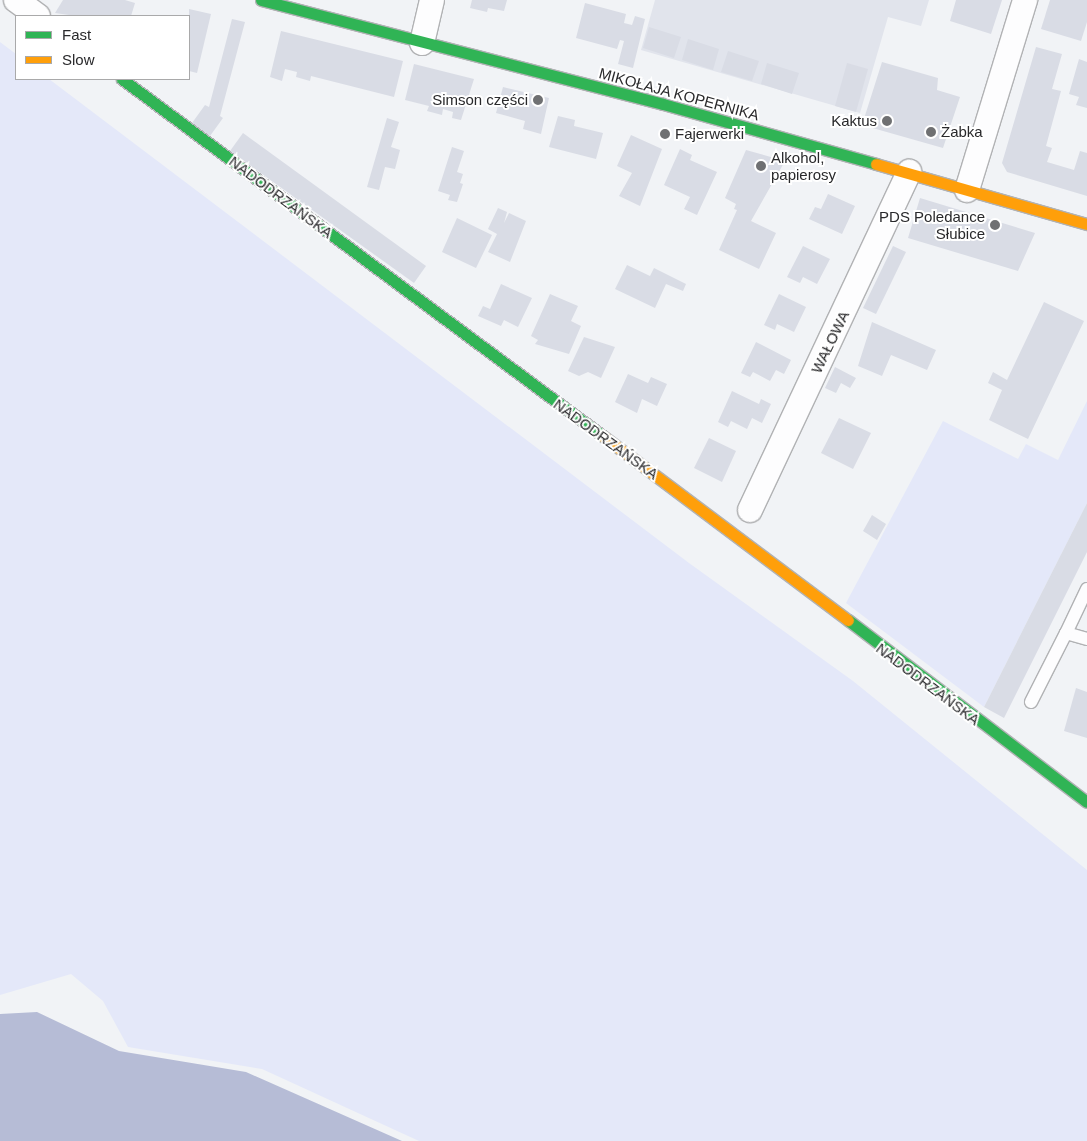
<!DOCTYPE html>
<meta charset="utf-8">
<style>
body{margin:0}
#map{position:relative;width:1087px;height:1141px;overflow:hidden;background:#f1f3f6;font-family:Arial,sans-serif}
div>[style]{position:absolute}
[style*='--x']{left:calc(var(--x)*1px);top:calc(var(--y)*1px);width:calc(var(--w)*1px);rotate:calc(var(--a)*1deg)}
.built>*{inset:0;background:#e1e4ec}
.green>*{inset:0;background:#e4e8f9}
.water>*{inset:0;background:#b6bcd6}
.building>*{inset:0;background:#d9dce5}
.roads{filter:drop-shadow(1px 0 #b1b2b4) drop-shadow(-1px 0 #b1b2b4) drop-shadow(0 1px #b1b2b4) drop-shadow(0 -1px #b1b2b4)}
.lane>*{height:12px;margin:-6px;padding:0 6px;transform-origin:6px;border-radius:6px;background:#fdfdfe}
.street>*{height:24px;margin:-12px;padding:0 12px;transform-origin:12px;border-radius:12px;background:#fdfdfe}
.fast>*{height:11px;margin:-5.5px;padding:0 5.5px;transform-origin:5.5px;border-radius:5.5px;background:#30b455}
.slow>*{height:11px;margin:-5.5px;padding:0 5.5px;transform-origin:5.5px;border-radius:5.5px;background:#ff9f0a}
.dots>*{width:14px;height:14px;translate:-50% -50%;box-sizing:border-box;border:2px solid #fff;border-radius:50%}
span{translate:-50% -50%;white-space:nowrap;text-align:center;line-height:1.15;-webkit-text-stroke:4px #fff;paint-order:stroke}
.street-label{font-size:15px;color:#29292b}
.poi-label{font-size:15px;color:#29292b}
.right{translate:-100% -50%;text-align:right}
.left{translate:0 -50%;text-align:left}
.legend{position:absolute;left:15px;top:15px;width:175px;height:65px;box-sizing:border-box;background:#fff;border:1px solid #a9a9aa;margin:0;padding:6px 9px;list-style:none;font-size:15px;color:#29292b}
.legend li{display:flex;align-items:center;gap:10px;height:25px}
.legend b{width:25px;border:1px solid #a9a9aa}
</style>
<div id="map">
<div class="built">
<i style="clip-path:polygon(655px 0,929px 0,921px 26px,888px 17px,860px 113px,641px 50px)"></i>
</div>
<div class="green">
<i style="clip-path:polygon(0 42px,16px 54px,16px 79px,49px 79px,689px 563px,853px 681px,1087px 870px,1087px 1141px,419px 1141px,262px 1069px,128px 1047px,103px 1001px,71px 974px,0 995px)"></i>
<i style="clip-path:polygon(1087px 401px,1087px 503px,984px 707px,846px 603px,943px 421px,1018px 459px,1026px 444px,1058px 460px)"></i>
</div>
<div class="water">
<i style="clip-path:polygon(37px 1012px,119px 1051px,246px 1072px,402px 1141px,0 1141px,0 1014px)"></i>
</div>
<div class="building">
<i style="clip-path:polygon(63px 0,125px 0,135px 3px,131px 16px,76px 16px,55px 13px)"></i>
<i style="clip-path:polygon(472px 0,507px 0,504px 11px,488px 8px,487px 12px,470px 8px)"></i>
<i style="clip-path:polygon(956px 0,1002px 0,991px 34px,950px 21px)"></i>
<i style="clip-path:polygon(1050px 0,1087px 0,1087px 22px,1081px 41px,1041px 29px)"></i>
<i style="clip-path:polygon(585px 3px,626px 14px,624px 23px,632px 25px,635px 16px,645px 19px,633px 68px,618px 64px,624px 41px,620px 40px,617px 49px,576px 38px)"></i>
<i style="clip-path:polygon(189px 9px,211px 14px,197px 73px,189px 71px)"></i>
<i style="clip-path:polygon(232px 19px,245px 22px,220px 116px,223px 118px,210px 136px,192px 123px,205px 105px,209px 107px)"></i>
<i style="clip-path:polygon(649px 27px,681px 37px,674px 58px,643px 48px)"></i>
<i style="clip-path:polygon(281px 31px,403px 61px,394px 97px,311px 76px,310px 81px,296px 77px,297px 72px,285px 69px,282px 81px,270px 77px)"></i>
<i style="clip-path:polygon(688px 39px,719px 49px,713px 70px,682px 60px)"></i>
<i style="clip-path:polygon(1036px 47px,1062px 54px,1052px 89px,1061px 91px,1046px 146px,1052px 148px,1047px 162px,1074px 170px,1080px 151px,1087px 153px,1087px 196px,1007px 172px,1002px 163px)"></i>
<i style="clip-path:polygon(728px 51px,759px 61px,752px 81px,721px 72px)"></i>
<i style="clip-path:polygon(1079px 59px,1087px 62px,1087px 108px,1076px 105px,1079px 97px,1069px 94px)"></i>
<i style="clip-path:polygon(882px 62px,938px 78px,937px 90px,960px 97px,943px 148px,862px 125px)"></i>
<i style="clip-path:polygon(767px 63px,799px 73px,792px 94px,761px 84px)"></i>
<i style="clip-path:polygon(847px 63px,868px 69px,856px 112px,835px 106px)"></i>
<i style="clip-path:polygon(414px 64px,474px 79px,461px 120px,452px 118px,453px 112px,443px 109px,442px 115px,427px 111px,429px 106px,405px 100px)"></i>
<i style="clip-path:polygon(503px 87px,549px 98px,541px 134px,523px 129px,525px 121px,496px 113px)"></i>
<i style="clip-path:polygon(558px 116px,575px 120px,574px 126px,603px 133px,596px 159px,549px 147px)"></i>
<i style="clip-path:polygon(387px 118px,399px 122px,391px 147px,400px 150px,395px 169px,385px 167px,379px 190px,367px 187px)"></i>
<i style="clip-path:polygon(243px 133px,426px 266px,414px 283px,230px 151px)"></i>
<i style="clip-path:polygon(631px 135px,662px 149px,640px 206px,619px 196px,632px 173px,617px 166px)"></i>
<i style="clip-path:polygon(452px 147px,464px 151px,457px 172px,463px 174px,460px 183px,463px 184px,457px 202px,448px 200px,450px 195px,438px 191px)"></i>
<i style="clip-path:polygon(680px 149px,692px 155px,690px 160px,717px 172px,697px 215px,684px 209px,690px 197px,664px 185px)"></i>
<i style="clip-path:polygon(746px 150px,785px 161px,751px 221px,776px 233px,759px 269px,719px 250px,737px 210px,734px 209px,736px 204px,725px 198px)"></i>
<i style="clip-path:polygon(828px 194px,855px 206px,842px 234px,809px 219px,815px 207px,821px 209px)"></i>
<i style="clip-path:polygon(920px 198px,1035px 233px,1018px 271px,908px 238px)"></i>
<i style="clip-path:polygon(498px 208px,507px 212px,504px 223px,509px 213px,526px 221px,510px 262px,488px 252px,497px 234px,488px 229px)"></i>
<i style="clip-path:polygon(457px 218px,492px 235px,476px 268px,442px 252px)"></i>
<i style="clip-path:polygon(803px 246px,830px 259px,817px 284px,803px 277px,800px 283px,787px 277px)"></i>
<i style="clip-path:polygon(893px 246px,906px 252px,876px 314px,863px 308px)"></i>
<i style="clip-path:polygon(627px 265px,650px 276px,654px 268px,686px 284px,683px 291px,666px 284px,655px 308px,615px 289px)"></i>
<i style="clip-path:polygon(501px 284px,532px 298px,518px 327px,504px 320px,501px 326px,478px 316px,483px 306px,490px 309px)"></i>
<i style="clip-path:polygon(550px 294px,578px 306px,571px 321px,581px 326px,569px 354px,535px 344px,538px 340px,531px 336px)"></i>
<i style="clip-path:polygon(779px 294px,806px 307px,794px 332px,777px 324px,775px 330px,764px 325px)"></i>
<i style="clip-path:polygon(1044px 302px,1084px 321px,1028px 439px,989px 420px,1002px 390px,988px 383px,993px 372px,1007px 380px)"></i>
<i style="clip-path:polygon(872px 322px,936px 350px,927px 370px,891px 355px,882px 376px,858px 366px)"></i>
<i style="clip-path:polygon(584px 337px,615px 347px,601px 378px,588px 372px,579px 376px,568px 371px)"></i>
<i style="clip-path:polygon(756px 342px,791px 360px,784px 374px,776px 370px,770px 381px,753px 372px,750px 377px,741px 373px)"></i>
<i style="clip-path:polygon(835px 367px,856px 378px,850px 388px,841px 383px,836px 393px,825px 388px)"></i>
<i style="clip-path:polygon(628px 374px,648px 383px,651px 377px,667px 384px,657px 406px,642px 399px,637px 413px,615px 402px)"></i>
<i style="clip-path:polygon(732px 391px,759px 404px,761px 399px,771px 404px,762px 423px,752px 418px,747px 429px,731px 421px,728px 427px,718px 422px)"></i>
<i style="clip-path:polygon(839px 418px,871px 433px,853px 469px,821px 453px)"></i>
<i style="clip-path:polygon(709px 438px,736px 451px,722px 482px,694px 468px)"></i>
<i style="clip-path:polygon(1087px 503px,1087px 552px,1004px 718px,984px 707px)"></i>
<i style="clip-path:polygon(872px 515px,886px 524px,877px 540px,863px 531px)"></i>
<i style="clip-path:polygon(1076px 688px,1087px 692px,1087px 738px,1064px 731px)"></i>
</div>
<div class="roads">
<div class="lane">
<i style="--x:1087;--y:589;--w:49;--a:115.5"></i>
<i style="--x:1066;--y:633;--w:22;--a:16"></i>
<i style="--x:1031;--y:702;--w:77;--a:-63.1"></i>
</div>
<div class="street">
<i style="--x:16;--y:0;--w:27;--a:36"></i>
<i style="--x:422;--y:43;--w:44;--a:-76.9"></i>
<i style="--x:967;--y:190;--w:199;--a:-73"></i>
<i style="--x:750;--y:510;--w:374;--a:-64.8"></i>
</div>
<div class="fast">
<i style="--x:261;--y:0;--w:415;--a:14.5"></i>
<i style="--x:663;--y:104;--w:221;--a:15.7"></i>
<i style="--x:122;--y:79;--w:600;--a:36.6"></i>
<i style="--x:848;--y:620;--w:300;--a:37.3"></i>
</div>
<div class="slow">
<i style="--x:876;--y:164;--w:219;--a:15.9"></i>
<i style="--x:604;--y:437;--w:305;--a:36.9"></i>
</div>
</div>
<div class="dots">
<i style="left:538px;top:100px;background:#6f7072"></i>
<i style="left:887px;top:121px;background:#6f7072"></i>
<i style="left:931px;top:132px;background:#6f7072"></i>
<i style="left:665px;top:134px;background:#6f7072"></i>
<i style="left:761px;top:166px;background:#6f7072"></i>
<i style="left:995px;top:225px;background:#6f7072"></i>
</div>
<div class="street-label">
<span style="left:679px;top:94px;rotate:15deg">MIKOŁAJA KOPERNIKA</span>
<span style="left:281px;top:197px;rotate:37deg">NADODRZAŃSKA</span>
<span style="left:830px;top:342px;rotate:-64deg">WAŁOWA</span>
<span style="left:606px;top:439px;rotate:36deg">NADODRZAŃSKA</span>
<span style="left:928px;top:684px;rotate:37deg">NADODRZAŃSKA</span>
</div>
<div class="poi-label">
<span class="right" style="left:528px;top:100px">Simson części</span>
<span class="right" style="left:877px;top:121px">Kaktus</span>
<span class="left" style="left:941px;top:132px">Żabka</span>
<span class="left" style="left:675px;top:134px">Fajerwerki</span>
<span class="left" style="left:771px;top:166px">Alkohol,<br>papierosy</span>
<span class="right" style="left:985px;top:225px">PDS Poledance<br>Słubice</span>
</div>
<ul class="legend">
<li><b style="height:6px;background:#30b455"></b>Fast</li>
<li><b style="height:6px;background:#ff9f0a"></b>Slow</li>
</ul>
</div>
